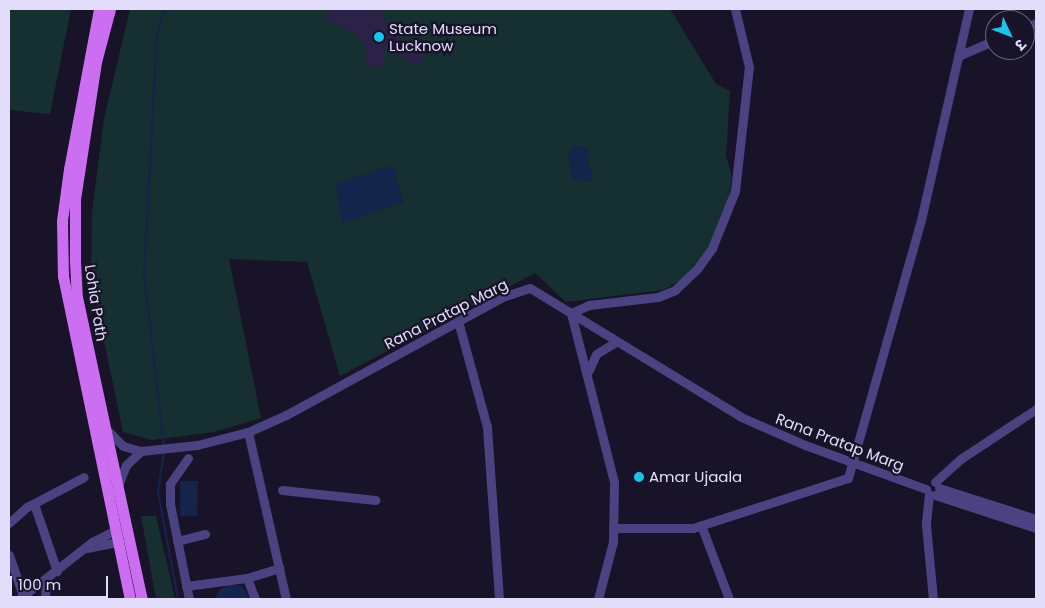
<!DOCTYPE html>
<meta charset="utf-8">
<style>
body{margin:0}
#map{position:relative;width:1045px;height:608px;overflow:hidden;background:#181328;font-family:Poppins,"Noto Sans Devanagari",sans-serif}
div>[style]{position:absolute}
[style*='--x']{left:calc(var(--x)*1px);top:calc(var(--y)*1px);width:calc(var(--w)*1px);rotate:calc(var(--a)*1deg)}
.green>*{inset:0;background:#163031}
.water>*{inset:0;background:#14244b}
.stream>*{height:2px;margin:-1px;padding:0 1px;transform-origin:1px;border-radius:1px;background:#14244b}
.building>*{inset:0;background:#2c2147}
.minor>*{height:9px;margin:-4.5px;padding:0 4.5px;transform-origin:4.5px;border-radius:4.5px;background:#4b4282}
.major>*{height:11px;margin:-5.5px;padding:0 5.5px;transform-origin:5.5px;border-radius:5.5px;background:#cc6ef1}
.dots>*{width:14px;height:14px;translate:-50% -50%;box-sizing:border-box;border:2px solid #181328;border-radius:50%}
span{translate:-50% -50%;white-space:nowrap;text-align:center;line-height:1.15;-webkit-text-stroke:4.5px #181328;paint-order:stroke}
.poi-label{font-size:15px;color:#e3ddfc}
.left{translate:0 -50%;text-align:left}
.street-label{font-size:15px;color:#e3ddfc}
.frame{position:absolute;inset:0;border:10px solid #e3ddfc;pointer-events:none}
.north{position:absolute;left:985px;top:10px;width:50px;height:50px;box-sizing:border-box;background:#181328;border:1px solid #69647d;border-radius:50%;rotate:133deg;font-size:14px;font-weight:700;line-height:20px;text-align:center;color:#e3ddfc}
.north::after{content:'';display:block;margin:auto;width:18px;height:22px;background:#1bc2ea;clip-path:polygon(50% 0,100% 100%,50% 72%,0 100%)}
.scale{position:absolute;left:10px;top:576px;width:98px;height:22px;box-sizing:border-box;border:2px solid #e3ddfc;border-top:0;padding-left:6px;font-size:15px;line-height:18px;white-space:nowrap;color:#e3ddfc;-webkit-text-stroke:4px #181328;paint-order:stroke}
</style>
<div id="map">
<div class="green">
<i style="clip-path:polygon(9px 9px,71px 9px,50px 114px,9px 110px)"></i>
<i style="clip-path:polygon(130px 9px,670px 9px,716px 84px,730px 91px,726px 156px,732px 177px,726px 211px,707px 251px,680px 281px,663px 290px,566px 302px,535px 273px,340px 376px,307px 262px,229px 259px,261px 418px,214px 432px,152px 440px,123px 432px,91px 279px,92px 212px,104px 119px)"></i>
<i style="clip-path:polygon(141px 516px,156px 516px,175px 599px,156px 599px)"></i>
</div>
<div class="water">
<i style="clip-path:polygon(574px 146px,586px 147px,589px 152px,588px 162px,594px 177px,591px 182px,572px 179px,568px 153px)"></i>
<i style="clip-path:polygon(393px 165px,404px 202px,342px 223px,335px 184px)"></i>
<i style="clip-path:polygon(180px 481px,198px 481px,197px 516px,180px 516px)"></i>
<i style="clip-path:polygon(231px 584px,242px 586px,251px 599px,214px 599px,220px 589px)"></i>
</div>
<div class="stream">
<i style="--x:164;--y:9;--w:27;--a:105"></i>
<i style="--x:157;--y:35;--w:239;--a:93.1"></i>
<i style="--x:144;--y:274;--w:173;--a:83.4"></i>
<i style="--x:164;--y:451;--w:41;--a:98.3"></i>
<i style="--x:158;--y:492;--w:109;--a:79.4"></i>
</div>
<div class="building">
<i style="clip-path:polygon(329px 9px,382px 9px,382px 16px,397px 37px,425px 52px,418px 66px,383px 47px,384px 66px,367px 67px,366px 47px,356px 34px,324px 19px)"></i>
</div>
<div class="minor">
<i style="--x:1025;--y:27;--w:12;--a:-20"></i>
<i style="--x:958;--y:56;--w:40;--a:-23.4"></i>
<i style="--x:458;--y:321;--w:110;--a:74.7"></i>
<i style="--x:487;--y:427;--w:172;--a:86"></i>
<i style="--x:589;--y:370;--w:17;--a:-66"></i>
<i style="--x:596;--y:354;--w:23;--a:-31"></i>
<i style="--x:105;--y:428;--w:25;--a:45"></i>
<i style="--x:123;--y:446;--w:19;--a:16"></i>
<i style="--x:248;--y:432;--w:171;--a:77.2"></i>
<i style="--x:188;--y:458;--w:32;--a:125"></i>
<i style="--x:170;--y:484;--w:20;--a:90"></i>
<i style="--x:170;--y:504;--w:97;--a:78.7"></i>
<i style="--x:935;--y:482;--w:36;--a:-42"></i>
<i style="--x:962;--y:458;--w:89;--a:-33.5"></i>
<i style="--x:118;--y:486;--w:22;--a:-69"></i>
<i style="--x:126;--y:465;--w:21;--a:-43"></i>
<i style="--x:141;--y:451;--w:56;--a:-6.1"></i>
<i style="--x:197;--y:445;--w:53;--a:-14.3"></i>
<i style="--x:248;--y:432;--w:42;--a:-24.1"></i>
<i style="--x:286;--y:415;--w:246;--a:-28.6"></i>
<i style="--x:502;--y:297;--w:29;--a:-18"></i>
<i style="--x:530;--y:288;--w:247;--a:31.4"></i>
<i style="--x:741;--y:417;--w:70;--a:23.6"></i>
<i style="--x:805;--y:445;--w:129;--a:20"></i>
<i style="--x:939;--y:488;--w:102;--a:17.7"></i>
<i style="--x:282;--y:490;--w:94;--a:6.1"></i>
<i style="--x:929;--y:494;--w:31;--a:96"></i>
<i style="--x:926;--y:525;--w:74;--a:84.6"></i>
<i style="--x:935;--y:495;--w:106;--a:18.1"></i>
<i style="--x:34;--y:504;--w:71;--a:71.1"></i>
<i style="--x:9;--y:523;--w:24;--a:-42"></i>
<i style="--x:27;--y:507;--w:64;--a:-27.8"></i>
<i style="--x:701;--y:525;--w:79;--a:69.3"></i>
<i style="--x:613;--y:528;--w:80;--a:0"></i>
<i style="--x:693;--y:528;--w:163;--a:-17.9"></i>
<i style="--x:848;--y:478;--w:268;--a:-74.2"></i>
<i style="--x:921;--y:220;--w:216;--a:-77.2"></i>
<i style="--x:177;--y:541;--w:29;--a:-14"></i>
<i style="--x:87;--y:548;--w:33;--a:-11"></i>
<i style="--x:9;--y:555;--w:43;--a:71.1"></i>
<i style="--x:186;--y:586;--w:62;--a:-7.5"></i>
<i style="--x:19;--y:599;--w:93;--a:-38"></i>
<i style="--x:92;--y:542;--w:27;--a:-27"></i>
<i style="--x:45;--y:599;--w:20;--a:-87"></i>
<i style="--x:255;--y:599;--w:22;--a:-111"></i>
<i style="--x:247;--y:578;--w:34;--a:-17"></i>
<i style="--x:598;--y:599;--w:59;--a:-75.3"></i>
<i style="--x:613;--y:542;--w:60;--a:-89"></i>
<i style="--x:614;--y:482;--w:174;--a:-104.3"></i>
<i style="--x:571;--y:313;--w:20;--a:-24"></i>
<i style="--x:589;--y:305;--w:69;--a:-6.6"></i>
<i style="--x:658;--y:297;--w:18;--a:-22"></i>
<i style="--x:675;--y:290;--w:30;--a:-44"></i>
<i style="--x:697;--y:269;--w:26;--a:-54"></i>
<i style="--x:712;--y:248;--w:61;--a:-68"></i>
<i style="--x:735;--y:191;--w:125;--a:-83.6"></i>
<i style="--x:749;--y:67;--w:60;--a:-103.6"></i>
</div>
<div class="major">
<i style="--x:99;--y:9;--w:163;--a:100.6"></i>
<i style="--x:69;--y:169;--w:52;--a:97.7"></i>
<i style="--x:62;--y:221;--w:55;--a:89"></i>
<i style="--x:63;--y:276;--w:330;--a:78.3"></i>
<i style="--x:110;--y:9;--w:55;--a:104.8"></i>
<i style="--x:96;--y:62;--w:139;--a:98.7"></i>
<i style="--x:75;--y:199;--w:62;--a:90"></i>
<i style="--x:75;--y:261;--w:36;--a:87"></i>
<i style="--x:77;--y:297;--w:309;--a:77.9"></i>
</div>
<div class="dots">
<i style="left:379px;top:37px;background:#1bc2ea"></i>
<i style="left:639px;top:477px;background:#1bc2ea"></i>
</div>
<div class="poi-label">
<span class="left" style="left:389px;top:37px">State Museum<br>Lucknow</span>
<span class="left" style="left:649px;top:477px">Amar Ujaala</span>
</div>
<div class="street-label">
<span style="left:96px;top:303px;rotate:81deg">Lohia Path</span>
<span style="left:446px;top:314px;rotate:-27deg">Rana Pratap Marg</span>
<span style="left:840px;top:442px;rotate:21deg">Rana Pratap Marg</span>
</div>
<div class="frame"></div>
<div class="north">उ</div>
<div class="scale">100 m</div>
</div>
